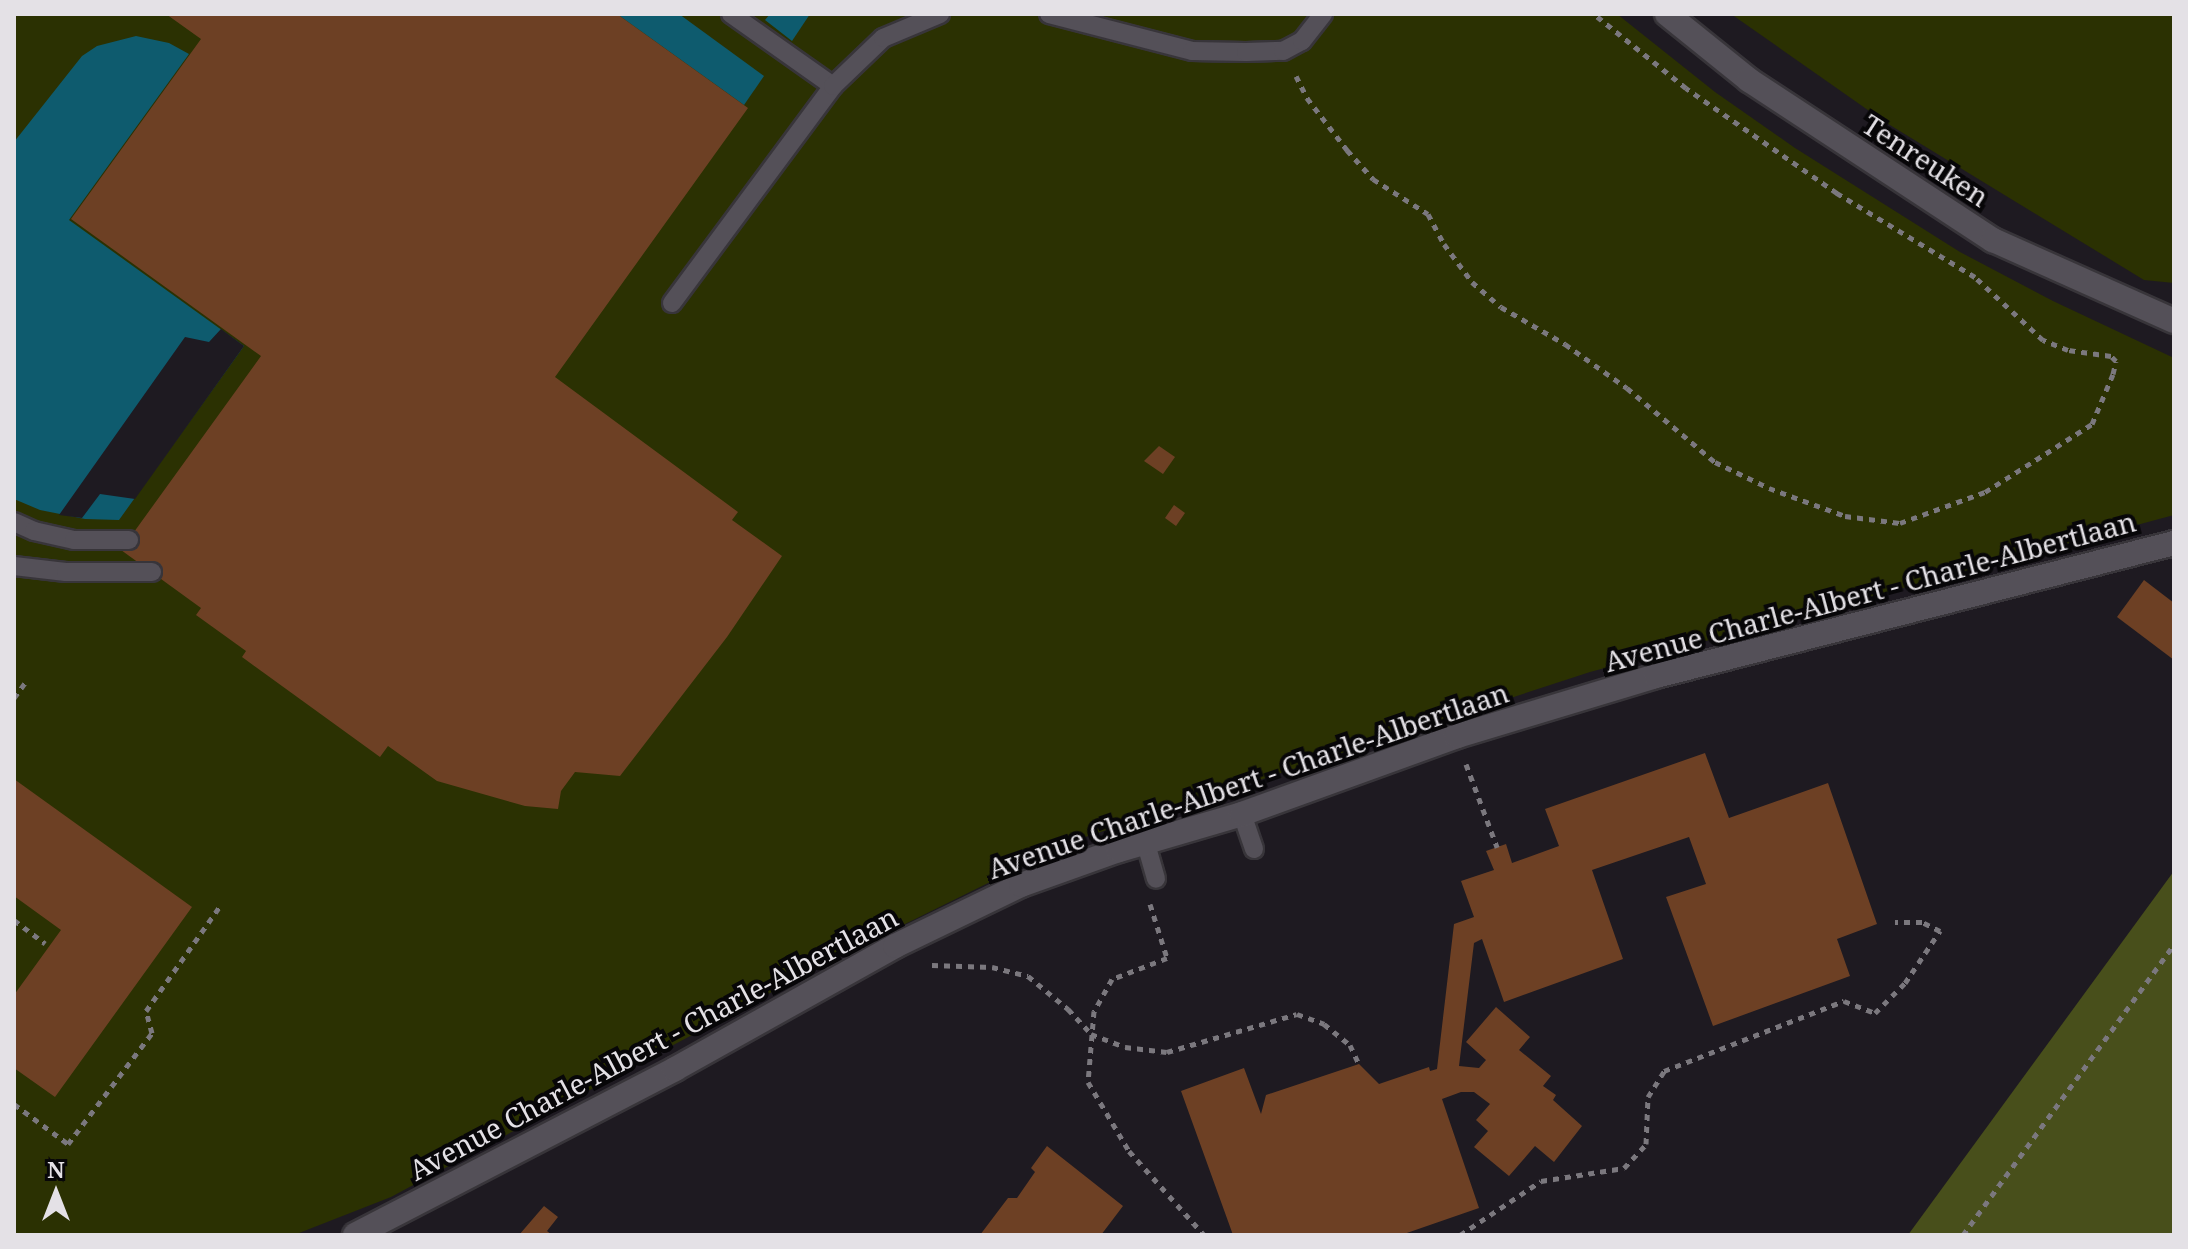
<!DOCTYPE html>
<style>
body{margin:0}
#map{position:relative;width:2188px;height:1249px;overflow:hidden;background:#1e1a21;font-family:"Noto Serif",serif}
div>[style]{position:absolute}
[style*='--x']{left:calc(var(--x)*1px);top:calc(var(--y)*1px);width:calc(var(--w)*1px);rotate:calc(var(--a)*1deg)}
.green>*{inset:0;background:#2b3102}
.forest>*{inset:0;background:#484f1b}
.water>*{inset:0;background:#0e5b6e}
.pier>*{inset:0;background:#1e1a21}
.building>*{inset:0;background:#6d4024}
.path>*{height:5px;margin-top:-2.5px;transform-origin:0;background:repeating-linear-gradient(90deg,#7b787e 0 6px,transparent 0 12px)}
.roads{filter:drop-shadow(2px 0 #38353a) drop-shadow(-2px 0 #38353a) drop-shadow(0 2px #38353a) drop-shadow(0 -2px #38353a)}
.lane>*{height:18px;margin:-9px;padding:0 9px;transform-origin:9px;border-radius:9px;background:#545058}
.street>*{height:24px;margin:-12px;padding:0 12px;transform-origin:12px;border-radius:12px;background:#545058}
span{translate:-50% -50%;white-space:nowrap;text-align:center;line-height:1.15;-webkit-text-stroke:8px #070608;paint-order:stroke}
.street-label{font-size:28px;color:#e4e1e6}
.frame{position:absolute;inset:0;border:16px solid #e4e1e6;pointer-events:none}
.north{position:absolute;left:16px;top:1153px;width:80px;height:80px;-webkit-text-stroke:6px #070608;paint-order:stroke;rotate:0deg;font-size:22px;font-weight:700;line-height:32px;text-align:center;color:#e4e1e6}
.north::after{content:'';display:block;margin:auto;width:28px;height:36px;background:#e4e1e6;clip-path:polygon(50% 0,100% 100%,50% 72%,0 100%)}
</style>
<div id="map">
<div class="green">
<i style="clip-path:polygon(14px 14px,1617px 14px,1715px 92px,1795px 148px,1960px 252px,2053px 301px,2174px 358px,2174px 515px,1590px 672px,1073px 841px,824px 964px,391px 1197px,294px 1235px,14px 1235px)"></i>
<i style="clip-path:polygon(1731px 14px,2174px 14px,2174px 283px,2144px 280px,1885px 122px)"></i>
</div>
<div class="forest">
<i style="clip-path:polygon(2174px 871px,2174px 1235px,1908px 1235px)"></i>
</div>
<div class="water">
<i style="clip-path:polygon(617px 14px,679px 14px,764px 76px,744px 105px)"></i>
<i style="clip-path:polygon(770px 14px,810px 14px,792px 41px,765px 20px)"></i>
<i style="clip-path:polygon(136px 36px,169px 43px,189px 54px,69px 220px,244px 346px,119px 520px,85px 519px,40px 510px,14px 499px,14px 142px,82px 56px,97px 46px)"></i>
</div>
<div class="pier">
<i style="clip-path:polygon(221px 329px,244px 346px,135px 499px,100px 494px,82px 518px,59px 515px,185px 337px,209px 342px)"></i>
</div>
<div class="building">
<i style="clip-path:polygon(166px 14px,617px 14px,748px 108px,555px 377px,738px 512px,732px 520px,782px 556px,727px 637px,620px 776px,575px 772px,561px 791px,558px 809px,525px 806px,437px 781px,388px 746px,380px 757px,242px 657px,246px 651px,196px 615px,201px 608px,121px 550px,261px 356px,71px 219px,201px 39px)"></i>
<i style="clip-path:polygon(1159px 446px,1175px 457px,1163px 474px,1144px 461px)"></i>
<i style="clip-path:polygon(1174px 505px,1185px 513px,1176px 526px,1165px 518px)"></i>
<i style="clip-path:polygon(2144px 580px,2174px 603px,2174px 660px,2117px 617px)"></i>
<i style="clip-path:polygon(1705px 753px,1729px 818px,1828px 783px,1877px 924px,1837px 939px,1850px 976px,1713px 1026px,1666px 897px,1706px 884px,1689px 837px,1592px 870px,1623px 959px,1504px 1002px,1482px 939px,1474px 943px,1459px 1066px,1479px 1068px,1486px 1060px,1466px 1042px,1496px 1007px,1530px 1037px,1519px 1050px,1551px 1076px,1543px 1086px,1556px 1095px,1553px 1100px,1582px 1126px,1554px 1162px,1535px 1146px,1509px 1176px,1474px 1147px,1488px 1131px,1476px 1120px,1490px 1104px,1474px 1092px,1461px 1092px,1442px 1099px,1479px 1208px,1401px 1235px,1233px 1235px,1181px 1091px,1244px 1068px,1261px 1114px,1266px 1095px,1359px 1064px,1379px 1084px,1429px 1067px,1430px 1071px,1437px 1069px,1454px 924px,1474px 917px,1461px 881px,1494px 870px,1486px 851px,1506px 844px,1512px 863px,1559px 846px,1545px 809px)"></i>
<i style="clip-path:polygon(14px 779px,192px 907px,55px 1097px,14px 1068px,14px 995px,61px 930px,14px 896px)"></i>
<i style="clip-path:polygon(1047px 1146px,1123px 1206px,1101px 1235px,980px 1235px,1008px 1198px,1017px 1198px,1035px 1172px,1031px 1168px)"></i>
<i style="clip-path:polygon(544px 1206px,558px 1217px,547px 1231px,552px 1235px,519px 1235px)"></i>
</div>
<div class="path">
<i style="--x:1296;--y:76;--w:25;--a:63"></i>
<i style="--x:1307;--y:98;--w:66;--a:52.4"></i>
<i style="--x:1347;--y:150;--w:39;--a:48"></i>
<i style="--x:1373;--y:179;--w:65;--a:32.5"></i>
<i style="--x:1428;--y:214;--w:34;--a:62"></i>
<i style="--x:1444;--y:244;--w:47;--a:53.6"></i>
<i style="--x:1472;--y:282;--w:38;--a:41"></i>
<i style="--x:1501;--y:307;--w:74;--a:30"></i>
<i style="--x:1565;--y:344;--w:76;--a:35.4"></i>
<i style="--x:1627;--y:388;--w:115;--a:40.1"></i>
<i style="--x:1715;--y:462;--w:60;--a:25.7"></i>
<i style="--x:1769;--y:488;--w:81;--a:20.2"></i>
<i style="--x:1845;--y:516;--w:55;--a:7.3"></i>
<i style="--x:1900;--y:523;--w:90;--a:-20"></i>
<i style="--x:1985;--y:492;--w:127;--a:-32.4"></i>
<i style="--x:2092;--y:424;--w:54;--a:-67.2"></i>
<i style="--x:2113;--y:374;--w:13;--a:-77"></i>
<i style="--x:2116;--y:361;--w:7;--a:-135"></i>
<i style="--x:2111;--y:356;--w:43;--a:-172.1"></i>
<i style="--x:2068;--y:350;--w:27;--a:-158"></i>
<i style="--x:2043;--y:340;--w:93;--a:-137.2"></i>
<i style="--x:1975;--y:277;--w:162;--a:-148.7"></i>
<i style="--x:1837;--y:193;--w:184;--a:-145.2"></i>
<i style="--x:1686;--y:88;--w:118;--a:-141.2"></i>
<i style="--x:14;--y:698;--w:19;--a:-54"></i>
<i style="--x:1466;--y:764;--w:89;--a:69.5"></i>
<i style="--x:1150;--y:904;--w:57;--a:72.5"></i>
<i style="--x:1167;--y:958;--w:59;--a:159.1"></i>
<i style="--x:1112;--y:979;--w:37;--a:119"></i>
<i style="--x:1094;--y:1011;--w:71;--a:94.8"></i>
<i style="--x:1088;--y:1082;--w:80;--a:59.3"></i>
<i style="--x:1129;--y:1151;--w:113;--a:48.2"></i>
<i style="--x:14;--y:920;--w:39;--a:37"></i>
<i style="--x:932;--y:965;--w:60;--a:1.9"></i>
<i style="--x:992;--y:967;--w:37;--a:14"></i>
<i style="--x:1028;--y:976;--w:52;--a:39.5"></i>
<i style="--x:1068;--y:1009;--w:34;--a:47"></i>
<i style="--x:1091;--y:1034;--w:36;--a:21"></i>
<i style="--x:1125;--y:1047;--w:42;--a:6.8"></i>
<i style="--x:1167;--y:1052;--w:135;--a:-16.3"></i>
<i style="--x:1297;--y:1014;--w:29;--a:20"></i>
<i style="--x:1324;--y:1024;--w:33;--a:39"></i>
<i style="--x:1350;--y:1045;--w:21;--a:65"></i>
<i style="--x:14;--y:1104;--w:67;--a:36.5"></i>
<i style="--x:68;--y:1144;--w:139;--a:-52.9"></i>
<i style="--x:152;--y:1033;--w:23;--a:-105"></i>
<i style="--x:146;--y:1011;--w:128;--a:-54.8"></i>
<i style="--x:1460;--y:1235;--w:97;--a:-33.7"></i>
<i style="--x:1541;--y:1181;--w:84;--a:-8.9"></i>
<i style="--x:1624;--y:1168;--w:33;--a:-47"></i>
<i style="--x:1646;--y:1144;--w:47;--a:-87.6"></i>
<i style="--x:1648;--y:1097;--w:31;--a:-58"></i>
<i style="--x:1664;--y:1071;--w:193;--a:-21.3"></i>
<i style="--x:1844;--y:1001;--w:33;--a:21"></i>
<i style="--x:1875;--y:1013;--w:42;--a:-45"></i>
<i style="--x:1905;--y:983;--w:63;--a:-56.1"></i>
<i style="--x:1940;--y:931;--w:20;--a:-153"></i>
<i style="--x:1922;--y:922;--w:27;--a:180"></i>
<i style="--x:1963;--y:1235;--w:359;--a:-54"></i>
</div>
<div class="roads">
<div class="lane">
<i style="--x:731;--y:14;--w:125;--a:35.2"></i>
<i style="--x:1049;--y:14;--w:148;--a:14.5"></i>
<i style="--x:1192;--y:51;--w:54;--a:1.1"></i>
<i style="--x:1246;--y:52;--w:37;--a:-2"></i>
<i style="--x:1283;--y:51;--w:21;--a:-28"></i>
<i style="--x:1302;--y:41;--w:34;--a:-52"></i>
<i style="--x:672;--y:303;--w:270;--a:-53.4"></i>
<i style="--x:833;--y:86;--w:69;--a:-43.8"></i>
<i style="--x:883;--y:38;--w:62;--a:-22.8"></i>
<i style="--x:14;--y:522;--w:22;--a:24"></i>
<i style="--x:34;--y:531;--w:41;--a:12.7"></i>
<i style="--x:74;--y:540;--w:55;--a:0"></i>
<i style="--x:14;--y:566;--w:52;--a:6.6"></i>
<i style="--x:66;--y:572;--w:86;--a:0"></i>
<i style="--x:1242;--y:814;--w:37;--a:71"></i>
<i style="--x:1146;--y:844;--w:36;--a:74"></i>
</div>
<div class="street">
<i style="--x:1667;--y:14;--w:105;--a:38.8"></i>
<i style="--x:1749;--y:80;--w:292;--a:33.3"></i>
<i style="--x:1993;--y:240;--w:198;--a:24.1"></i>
<i style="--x:355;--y:1235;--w:360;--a:-27.4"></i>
<i style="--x:675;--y:1069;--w:252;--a:-29.2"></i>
<i style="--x:895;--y:946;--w:140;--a:-25.8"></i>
<i style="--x:1021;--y:885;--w:104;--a:-19.7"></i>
<i style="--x:1119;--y:850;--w:128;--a:-16.3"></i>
<i style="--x:1242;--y:814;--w:229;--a:-19.9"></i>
<i style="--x:1457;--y:736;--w:208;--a:-16.8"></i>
<i style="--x:1656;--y:676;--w:535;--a:-14.4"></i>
</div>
</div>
<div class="street-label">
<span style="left:1926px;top:160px;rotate:33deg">Tenreuken</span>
<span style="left:1870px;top:591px;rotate:-15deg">Avenue Charle-Albert - Charle-Albertlaan</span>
<span style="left:1248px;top:780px;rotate:-19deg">Avenue Charle-Albert - Charle-Albertlaan</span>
<span style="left:653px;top:1043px;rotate:-28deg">Avenue Charle-Albert - Charle-Albertlaan</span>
</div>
<div class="frame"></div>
<div class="north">N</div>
</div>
